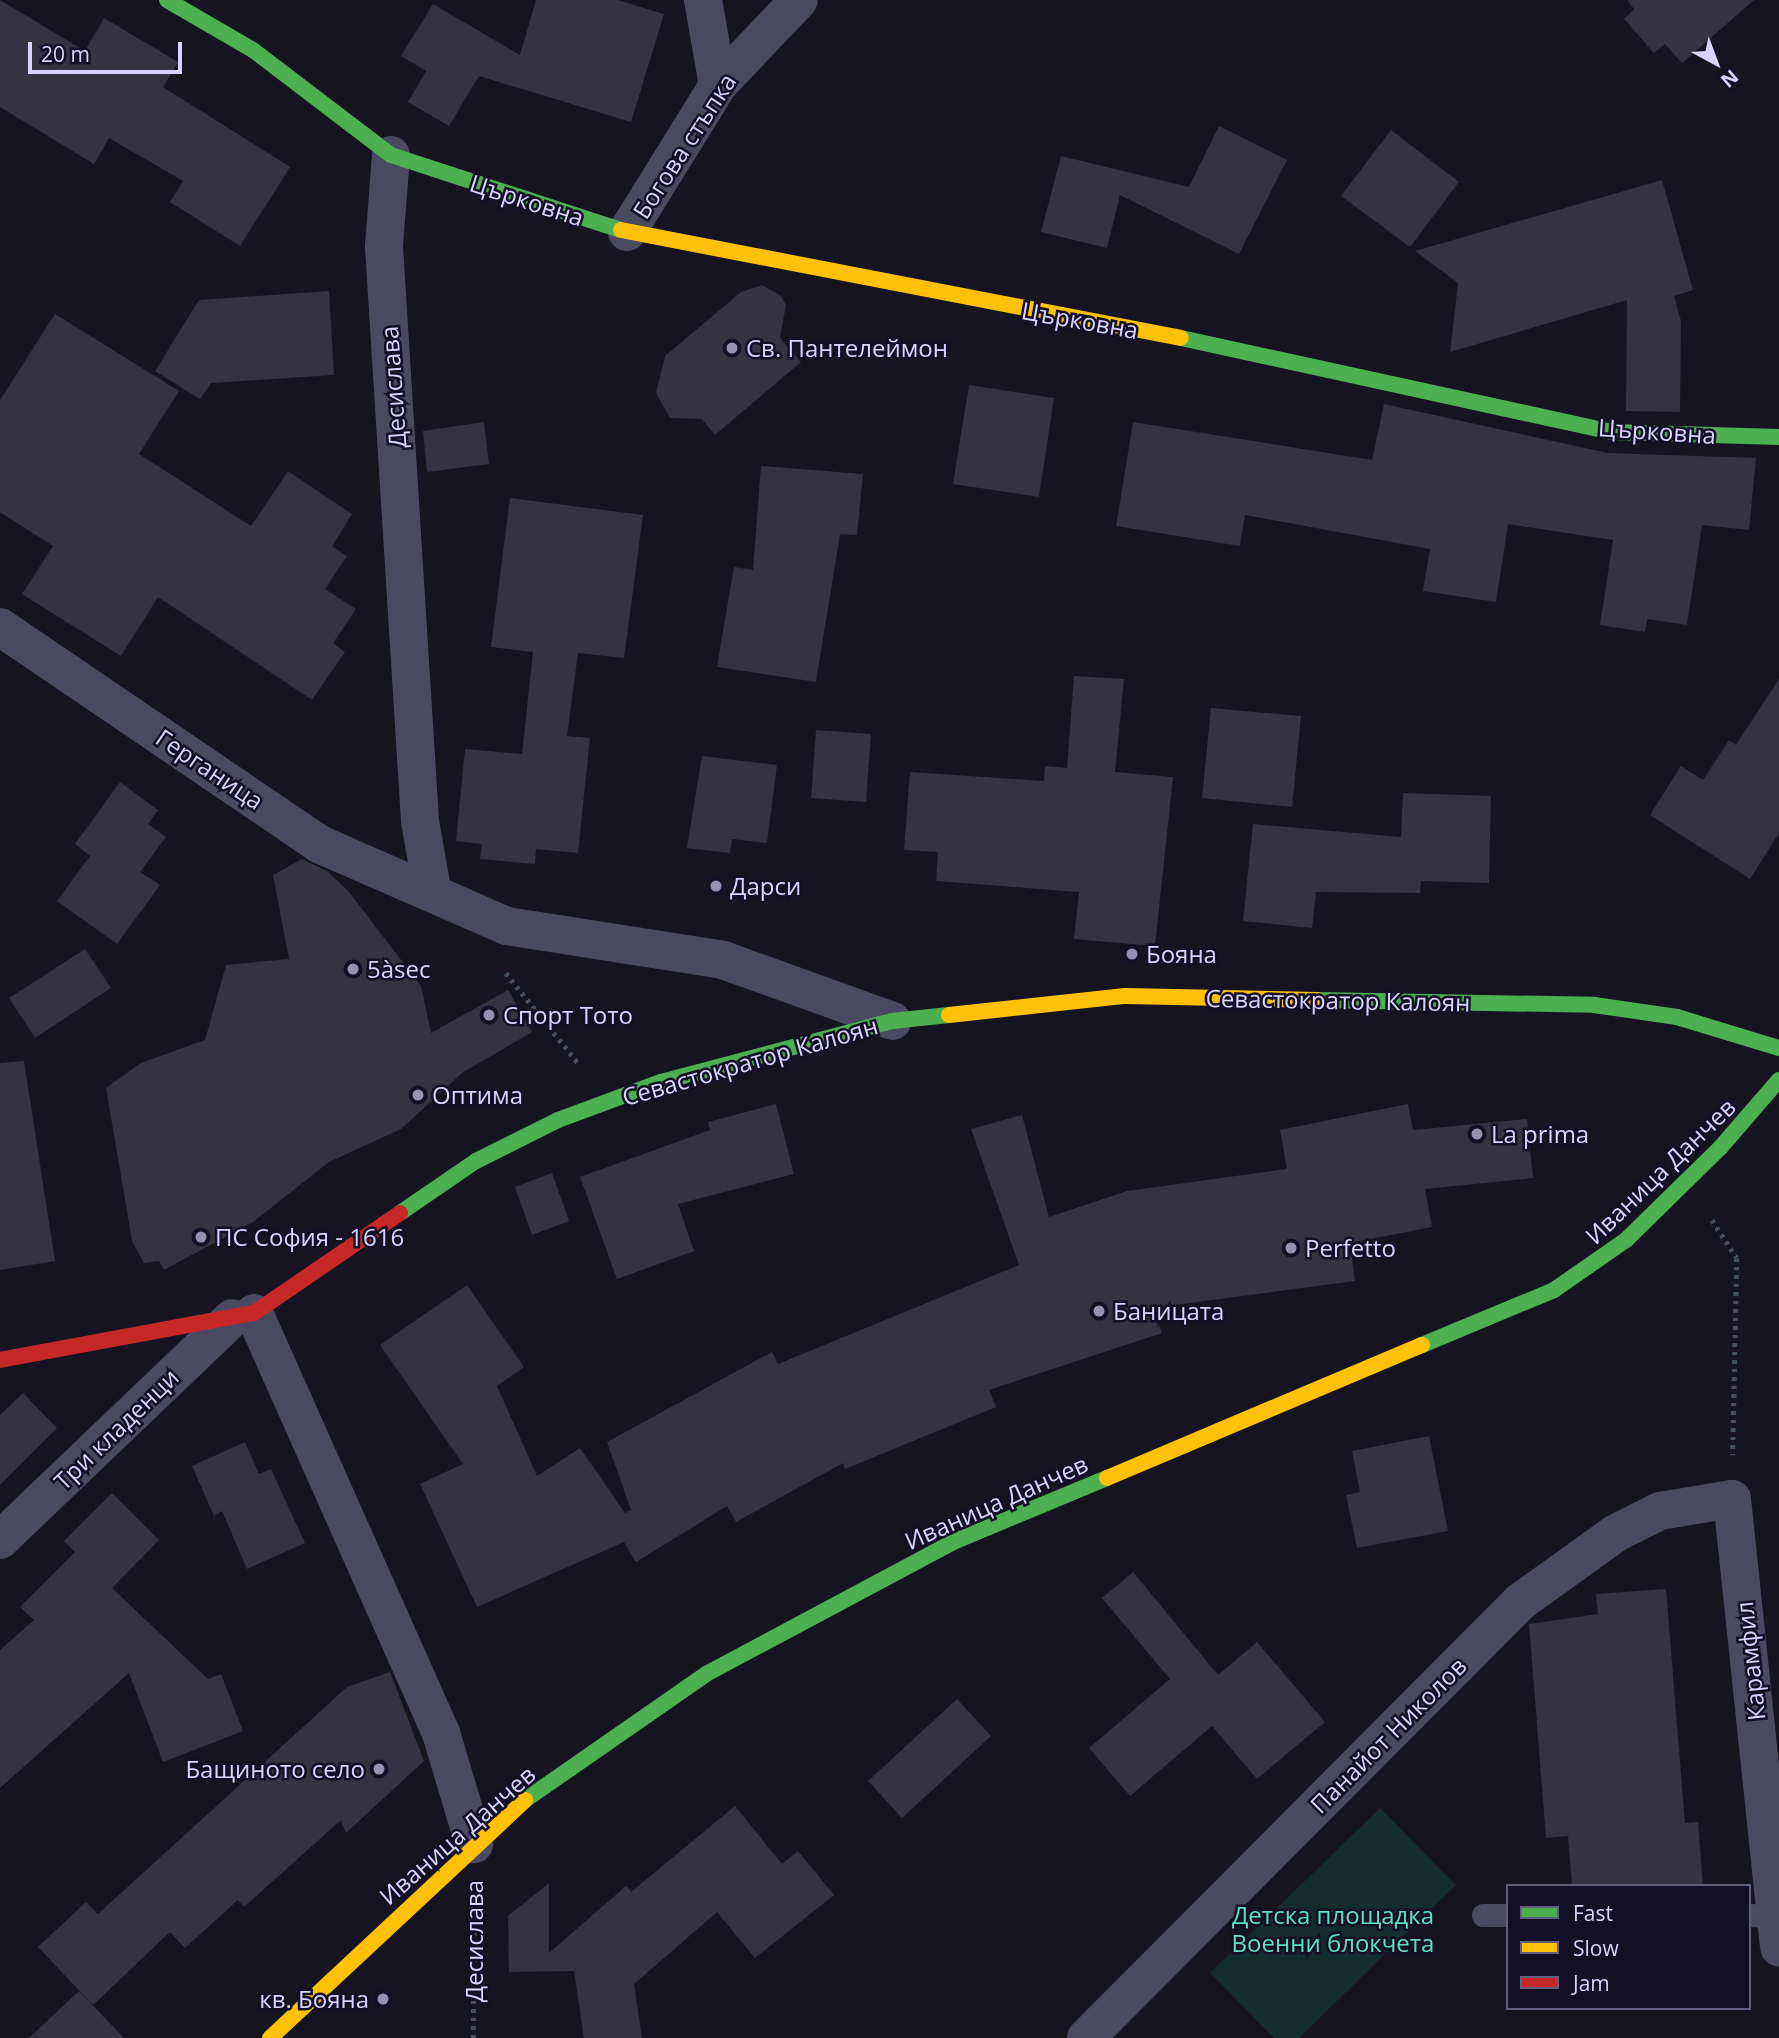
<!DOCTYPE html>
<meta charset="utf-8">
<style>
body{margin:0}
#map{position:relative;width:1779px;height:2038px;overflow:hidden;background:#161421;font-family:"Open Sans",sans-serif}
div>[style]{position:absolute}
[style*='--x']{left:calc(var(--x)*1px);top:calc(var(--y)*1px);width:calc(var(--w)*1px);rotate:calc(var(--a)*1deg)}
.green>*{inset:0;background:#132c2d}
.building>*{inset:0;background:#343243}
.path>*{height:4.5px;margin-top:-2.25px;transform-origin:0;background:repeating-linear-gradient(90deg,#44505f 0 3.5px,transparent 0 8.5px)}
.lane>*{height:23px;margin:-11.5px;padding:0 11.5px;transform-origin:11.5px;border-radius:11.5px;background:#4a4962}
.street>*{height:38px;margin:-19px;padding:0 19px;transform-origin:19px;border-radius:19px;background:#4a4962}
.fast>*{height:16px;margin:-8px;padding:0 8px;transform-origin:8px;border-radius:8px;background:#4caf50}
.slow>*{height:16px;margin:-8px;padding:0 8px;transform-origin:8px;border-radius:8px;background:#ffc107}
.jam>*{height:16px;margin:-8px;padding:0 8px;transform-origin:8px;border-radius:8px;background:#c62828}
.dots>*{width:19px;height:19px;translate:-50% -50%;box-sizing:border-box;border:4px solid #130f26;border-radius:50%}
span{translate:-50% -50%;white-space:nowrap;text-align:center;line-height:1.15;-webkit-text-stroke:5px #130f26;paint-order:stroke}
.street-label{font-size:24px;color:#d9d4ff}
.poi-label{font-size:24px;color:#d9d4ff}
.left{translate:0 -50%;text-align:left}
.right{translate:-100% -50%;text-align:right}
.park-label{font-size:24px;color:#5fe0c0}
.legend{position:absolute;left:1506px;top:1884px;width:245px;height:126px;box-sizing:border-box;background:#130f26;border:2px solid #625e7d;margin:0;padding:9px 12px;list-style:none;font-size:21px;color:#d9d4ff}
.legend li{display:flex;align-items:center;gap:14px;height:35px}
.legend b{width:35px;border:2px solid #625e7d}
.north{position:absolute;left:1681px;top:28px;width:70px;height:70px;-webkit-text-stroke:5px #130f26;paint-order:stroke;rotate:139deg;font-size:19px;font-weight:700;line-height:28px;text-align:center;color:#d9d4ff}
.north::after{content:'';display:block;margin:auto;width:24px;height:32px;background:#d9d4ff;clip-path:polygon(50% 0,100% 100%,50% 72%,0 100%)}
.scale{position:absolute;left:28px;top:42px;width:154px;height:32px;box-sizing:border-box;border:4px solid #d9d4ff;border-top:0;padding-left:9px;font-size:21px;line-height:24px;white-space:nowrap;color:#d9d4ff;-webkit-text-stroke:5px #130f26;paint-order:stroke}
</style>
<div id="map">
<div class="green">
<i style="clip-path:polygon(1380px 1808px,1456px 1885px,1299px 2038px,1274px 2038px,1210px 1973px)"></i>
</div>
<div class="building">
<i style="clip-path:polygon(0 0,85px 51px,104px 18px,178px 62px,163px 87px,290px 167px,240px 246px,170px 202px,183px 181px,109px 138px,94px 164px,0 107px)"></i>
<i style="clip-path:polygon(536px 0,617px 0,664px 14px,631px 122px,479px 76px,449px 126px,408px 102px,426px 71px,401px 56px,433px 4px,520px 55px)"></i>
<i style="clip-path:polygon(1627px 0,1754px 0,1682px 63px,1665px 44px,1654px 53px,1624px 19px,1634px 9px)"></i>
<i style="clip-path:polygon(1219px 126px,1287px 160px,1239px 254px,1120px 195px,1107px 248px,1041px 232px,1061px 156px,1189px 187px)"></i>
<i style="clip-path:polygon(1391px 130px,1459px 182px,1410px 247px,1341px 196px)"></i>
<i style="clip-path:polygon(1662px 180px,1693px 290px,1674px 296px,1681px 321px,1680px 412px,1626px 411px,1627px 300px,1450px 352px,1458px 283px,1415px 251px)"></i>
<i style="clip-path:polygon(762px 285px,780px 295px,786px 305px,780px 338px,801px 362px,715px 435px,702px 419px,670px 418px,656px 393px,665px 356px,741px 292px)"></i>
<i style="clip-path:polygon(329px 291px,334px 375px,211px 383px,200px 399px,155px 371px,199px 300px)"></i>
<i style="clip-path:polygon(55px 314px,179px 391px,139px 454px,251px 526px,288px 471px,352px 514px,332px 546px,347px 556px,325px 589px,356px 609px,333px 643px,345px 652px,312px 700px,158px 597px,121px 656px,22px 594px,53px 546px,0 512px,0 400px)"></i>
<i style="clip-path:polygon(969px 385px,1054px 398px,1039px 497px,953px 484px)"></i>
<i style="clip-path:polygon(1384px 404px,1608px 453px,1756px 458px,1749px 530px,1702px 525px,1687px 625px,1647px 619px,1645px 632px,1600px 625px,1613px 540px,1508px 524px,1496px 602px,1423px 591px,1430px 549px,1245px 515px,1240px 546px,1116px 526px,1133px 422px,1372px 460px)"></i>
<i style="clip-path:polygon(484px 422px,489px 464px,427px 472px,423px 431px)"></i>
<i style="clip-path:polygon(761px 466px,863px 474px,857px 535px,840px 534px,816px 682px,717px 667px,734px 567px,753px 570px)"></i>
<i style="clip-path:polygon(510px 498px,643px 515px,624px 658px,578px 653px,567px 736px,590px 738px,578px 853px,536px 849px,535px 864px,480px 859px,482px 844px,456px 841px,465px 749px,522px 754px,533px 652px,491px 647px)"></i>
<i style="clip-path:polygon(1074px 676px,1124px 679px,1115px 772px,1173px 777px,1155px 946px,1074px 939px,1079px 892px,936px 881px,938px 852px,904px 850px,910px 772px,1044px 781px,1045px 766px,1067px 768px)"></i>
<i style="clip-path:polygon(1779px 679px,1779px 833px,1750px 879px,1650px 815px,1681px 766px,1703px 780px,1729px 740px,1736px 745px)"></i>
<i style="clip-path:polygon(1211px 708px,1301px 716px,1292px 807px,1202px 798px)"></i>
<i style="clip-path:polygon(816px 730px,871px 734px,866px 802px,811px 798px)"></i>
<i style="clip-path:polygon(702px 756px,777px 765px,767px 843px,732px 839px,730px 853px,687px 848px)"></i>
<i style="clip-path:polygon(120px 782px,158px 810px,148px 824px,166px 837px,140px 872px,160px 885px,117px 944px,57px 901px,90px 856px,75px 844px)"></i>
<i style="clip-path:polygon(1403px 793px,1491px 796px,1489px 883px,1421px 881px,1420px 893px,1316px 892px,1312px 928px,1243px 921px,1253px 824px,1401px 837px)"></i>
<i style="clip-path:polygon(302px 859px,327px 871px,349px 892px,421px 986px,431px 1033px,508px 990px,532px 1032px,462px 1073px,401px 1129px,329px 1162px,253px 1222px,164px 1270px,159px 1261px,144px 1263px,132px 1241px,106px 1088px,141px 1063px,205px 1040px,226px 965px,289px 959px,273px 875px)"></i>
<i style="clip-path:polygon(85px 949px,111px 988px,35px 1038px,9px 998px)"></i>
<i style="clip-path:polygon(24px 1061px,55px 1261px,0 1270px,0 1063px)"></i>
<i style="clip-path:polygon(776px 1104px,794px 1174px,678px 1204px,694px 1251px,617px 1279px,580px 1177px,710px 1130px,708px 1122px)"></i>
<i style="clip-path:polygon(1408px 1104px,1413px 1130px,1527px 1119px,1533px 1178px,1425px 1189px,1432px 1227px,1350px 1243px,1355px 1281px,1153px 1308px,1162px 1333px,989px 1390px,996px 1407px,845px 1469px,843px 1463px,736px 1522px,727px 1506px,636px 1562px,624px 1542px,477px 1607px,420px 1484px,463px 1464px,380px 1345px,467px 1285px,524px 1367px,497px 1386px,537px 1476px,580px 1448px,625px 1513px,631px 1510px,607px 1442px,772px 1352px,778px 1364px,1019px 1265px,971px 1129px,1022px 1115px,1049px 1217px,1127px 1191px,1287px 1169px,1280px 1130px)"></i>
<i style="clip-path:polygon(552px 1173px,569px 1221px,532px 1235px,515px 1187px)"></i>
<i style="clip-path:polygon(23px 1393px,57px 1428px,0 1485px,0 1415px)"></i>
<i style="clip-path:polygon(1429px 1436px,1448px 1531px,1357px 1548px,1346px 1495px,1360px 1492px,1352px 1451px)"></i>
<i style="clip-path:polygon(245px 1442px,259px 1474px,271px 1469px,305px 1543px,247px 1569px,222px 1511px,214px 1516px,192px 1466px)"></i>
<i style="clip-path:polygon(112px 1493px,159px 1540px,112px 1588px,208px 1679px,221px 1674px,243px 1731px,163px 1762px,129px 1673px,0 1788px,0 1650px,34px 1620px,20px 1607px,75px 1552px,64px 1541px)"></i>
<i style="clip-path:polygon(1133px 1572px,1218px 1675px,1257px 1642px,1325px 1722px,1257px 1779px,1212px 1726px,1130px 1796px,1089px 1748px,1170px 1679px,1102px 1598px)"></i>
<i style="clip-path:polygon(1666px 1589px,1685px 1823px,1698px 1822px,1703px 1886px,1572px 1886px,1568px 1836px,1546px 1838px,1529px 1624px,1598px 1614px,1596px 1594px)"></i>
<i style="clip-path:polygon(390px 1672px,424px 1761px,346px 1833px,341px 1820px,244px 1907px,238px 1900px,185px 1948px,170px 1932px,93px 2005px,38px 1947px,86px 1902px,98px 1914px,347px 1687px)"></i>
<i style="clip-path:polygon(957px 1699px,991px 1736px,902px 1818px,868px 1781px)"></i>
<i style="clip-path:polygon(735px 1806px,782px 1864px,798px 1851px,834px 1895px,755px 1958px,717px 1912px,634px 1984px,642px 2038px,584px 2038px,574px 1971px,509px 1972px,508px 1916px,549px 1883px,549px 1953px,626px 1886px,631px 1892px)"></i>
<i style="clip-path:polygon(79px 1991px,124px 2038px,29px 2038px)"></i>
</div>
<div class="path">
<i style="--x:506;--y:973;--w:117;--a:51.3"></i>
<i style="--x:1712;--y:1220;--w:45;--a:56.7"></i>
<i style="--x:1737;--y:1258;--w:197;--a:91.2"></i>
<i style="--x:473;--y:2038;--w:125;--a:-89.5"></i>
</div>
<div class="lane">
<i style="--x:1483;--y:1915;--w:25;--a:0"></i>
<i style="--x:1749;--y:1915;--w:27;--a:2"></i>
</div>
<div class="street">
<i style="--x:703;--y:0;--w:86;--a:80"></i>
<i style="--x:391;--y:155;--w:92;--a:94.4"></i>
<i style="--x:384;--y:247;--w:575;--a:86.41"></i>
<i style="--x:420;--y:821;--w:70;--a:80.1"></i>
<i style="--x:627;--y:232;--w:173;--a:-58.2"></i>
<i style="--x:718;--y:85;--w:117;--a:-46.4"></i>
<i style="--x:0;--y:627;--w:386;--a:34.2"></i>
<i style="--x:319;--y:844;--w:205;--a:23.6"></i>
<i style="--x:507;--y:926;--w:219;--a:8.9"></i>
<i style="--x:723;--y:960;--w:180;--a:19.8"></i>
<i style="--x:254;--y:1313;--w:460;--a:66"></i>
<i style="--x:441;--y:1733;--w:116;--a:73.4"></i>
<i style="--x:0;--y:1540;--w:321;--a:-43.7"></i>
<i style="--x:1086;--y:2038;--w:615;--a:-45.13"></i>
<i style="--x:1520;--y:1602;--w:118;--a:-35.7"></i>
<i style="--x:1616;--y:1533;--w:49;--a:-26.6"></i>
<i style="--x:1660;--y:1511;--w:73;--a:-9.5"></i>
<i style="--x:1732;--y:1499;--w:451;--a:84"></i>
</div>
<div class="fast">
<i style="--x:167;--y:0;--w:99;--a:30.2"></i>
<i style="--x:253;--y:50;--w:173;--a:37.3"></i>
<i style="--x:391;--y:155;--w:242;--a:18.1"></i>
<i style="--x:1181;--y:338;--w:441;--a:12.3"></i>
<i style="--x:1612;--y:432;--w:167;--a:1.7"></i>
<i style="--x:1317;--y:1000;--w:277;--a:1"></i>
<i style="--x:1594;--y:1005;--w:84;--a:8.2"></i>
<i style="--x:1677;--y:1017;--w:107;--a:16.9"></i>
<i style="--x:400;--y:1213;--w:92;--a:-34.4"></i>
<i style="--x:476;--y:1161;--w:92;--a:-26.6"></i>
<i style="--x:558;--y:1120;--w:110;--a:-20.3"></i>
<i style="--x:661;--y:1082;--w:239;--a:-14.8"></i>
<i style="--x:892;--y:1021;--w:57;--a:-6"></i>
<i style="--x:1422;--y:1345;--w:143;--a:-22.6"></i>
<i style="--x:1554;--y:1290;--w:88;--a:-34.8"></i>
<i style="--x:1626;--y:1240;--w:132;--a:-44.4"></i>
<i style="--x:1720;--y:1148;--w:90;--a:-49.1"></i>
<i style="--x:525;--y:1800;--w:221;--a:-34.8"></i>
<i style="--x:706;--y:1674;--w:280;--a:-28.1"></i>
<i style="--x:953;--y:1542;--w:167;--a:-22.6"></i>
</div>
<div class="slow">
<i style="--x:621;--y:230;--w:570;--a:10.92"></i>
<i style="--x:949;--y:1015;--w:177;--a:-6.2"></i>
<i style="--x:1125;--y:996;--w:192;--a:1.2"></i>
<i style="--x:1107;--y:1478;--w:342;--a:-22.9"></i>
<i style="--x:270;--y:2038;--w:349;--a:-43"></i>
</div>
<div class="jam">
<i style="--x:0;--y:1360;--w:258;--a:-10.5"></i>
<i style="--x:254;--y:1313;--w:177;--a:-34.4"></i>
</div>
<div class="dots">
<i style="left:732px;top:348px;background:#9591b1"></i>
<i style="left:716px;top:886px;background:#9591b1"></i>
<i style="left:1132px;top:954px;background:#9591b1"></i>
<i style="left:353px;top:969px;background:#9591b1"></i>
<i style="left:489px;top:1015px;background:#9591b1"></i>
<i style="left:418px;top:1095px;background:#9591b1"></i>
<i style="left:1477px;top:1134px;background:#9591b1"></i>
<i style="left:201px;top:1237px;background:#9591b1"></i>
<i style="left:1291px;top:1248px;background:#9591b1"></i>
<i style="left:1099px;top:1311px;background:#9591b1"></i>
<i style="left:379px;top:1769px;background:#9591b1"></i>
<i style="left:383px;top:1999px;background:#9591b1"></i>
</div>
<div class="street-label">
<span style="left:684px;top:146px;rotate:-57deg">Богова стъпка</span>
<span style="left:527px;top:200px;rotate:18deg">Църковна</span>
<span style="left:1080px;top:320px;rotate:10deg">Църковна</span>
<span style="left:393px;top:387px;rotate:-94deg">Десислава</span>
<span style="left:1657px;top:431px;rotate:4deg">Църковна</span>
<span style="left:210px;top:769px;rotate:34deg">Герганица</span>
<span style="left:1338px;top:1000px;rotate:1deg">Севастократор Калоян</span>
<span style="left:750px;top:1061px;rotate:-16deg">Севастократор Калоян</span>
<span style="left:1660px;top:1171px;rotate:-44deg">Иваница Данчев</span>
<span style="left:116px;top:1429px;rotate:-44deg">Три кладенци</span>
<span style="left:996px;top:1502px;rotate:-24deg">Иваница Данчев</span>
<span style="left:1750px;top:1661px;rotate:-96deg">Карамфил</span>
<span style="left:1388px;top:1735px;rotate:-45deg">Панайот Николов</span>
<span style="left:457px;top:1835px;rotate:-41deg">Иваница Данчев</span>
<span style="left:474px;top:1941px;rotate:-90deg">Десислава</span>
</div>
<div class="poi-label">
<span class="left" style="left:746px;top:348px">Св. Пантелеймон</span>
<span class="left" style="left:730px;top:886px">Дарси</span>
<span class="left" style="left:1146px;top:954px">Бояна</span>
<span class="left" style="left:367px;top:969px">5àsec</span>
<span class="left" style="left:503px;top:1015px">Спорт Тото</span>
<span class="left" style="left:432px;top:1095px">Оптима</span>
<span class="left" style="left:1491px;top:1134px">La prima</span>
<span class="left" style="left:215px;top:1237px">ПС София - 1616</span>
<span class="left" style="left:1305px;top:1248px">Perfetto</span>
<span class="left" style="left:1113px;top:1311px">Баницата</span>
<span class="right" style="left:365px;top:1769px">Бащиното село</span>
<span class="right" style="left:369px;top:1999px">кв. Бояна</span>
</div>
<div class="park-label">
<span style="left:1333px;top:1929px">Детска площадка<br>Военни блокчета</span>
</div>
<ul class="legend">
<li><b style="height:9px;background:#4caf50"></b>Fast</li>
<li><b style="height:9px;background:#ffc107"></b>Slow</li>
<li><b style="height:9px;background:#c62828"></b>Jam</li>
</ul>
<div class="north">N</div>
<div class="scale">20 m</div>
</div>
